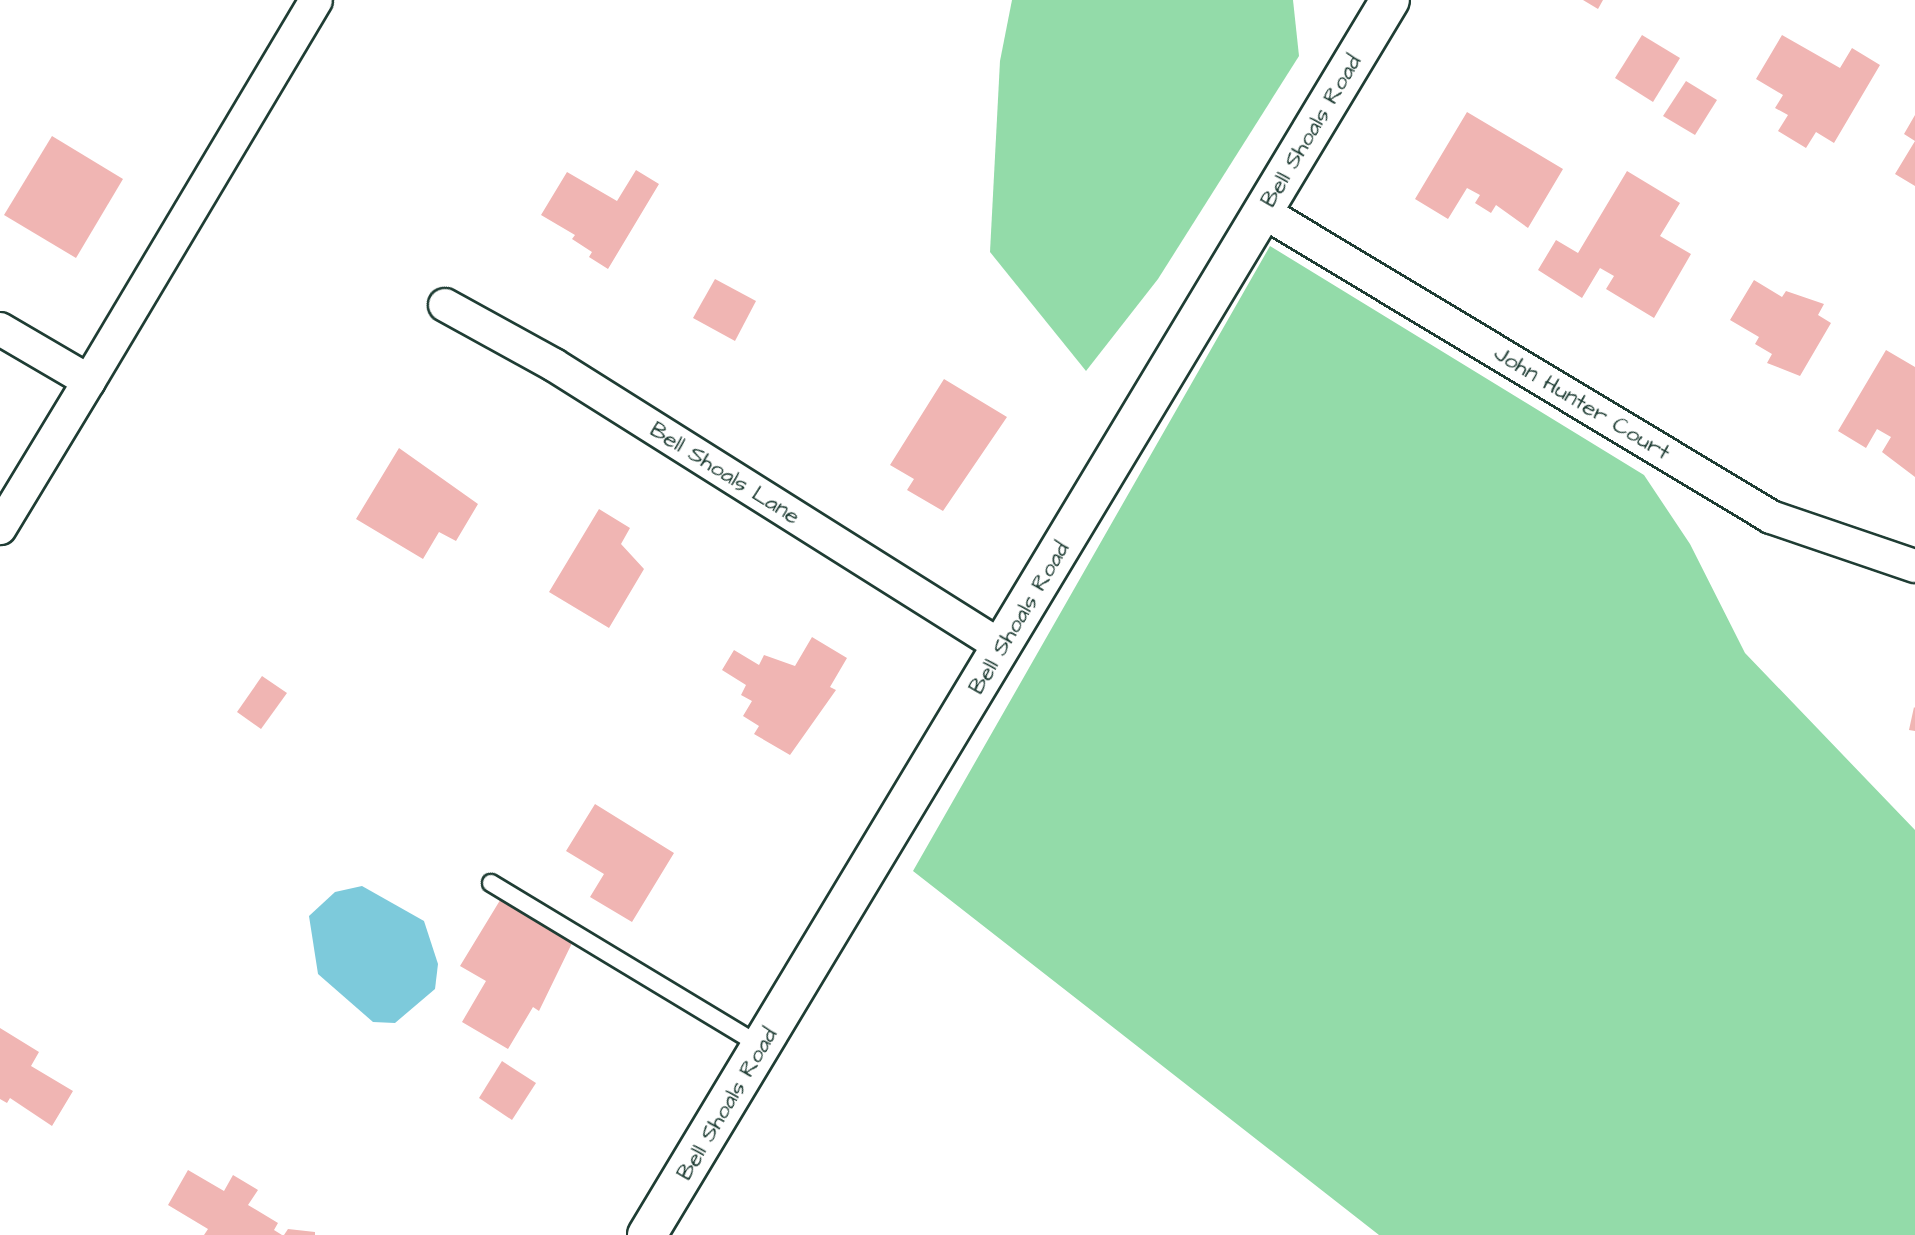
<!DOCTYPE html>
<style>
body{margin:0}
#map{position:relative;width:1915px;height:1235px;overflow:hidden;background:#fff;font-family:"Architects Daughter",sans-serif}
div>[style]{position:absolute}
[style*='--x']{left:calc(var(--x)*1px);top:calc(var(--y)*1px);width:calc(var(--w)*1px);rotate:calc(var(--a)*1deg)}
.green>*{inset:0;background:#93dba9}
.water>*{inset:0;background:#7dcadb}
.building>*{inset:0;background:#f0b5b3}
.roads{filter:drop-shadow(2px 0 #1f3d34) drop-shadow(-2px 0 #1f3d34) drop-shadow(0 2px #1f3d34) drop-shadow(0 -2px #1f3d34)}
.lane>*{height:16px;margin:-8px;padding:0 8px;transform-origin:8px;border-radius:8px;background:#fff}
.street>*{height:32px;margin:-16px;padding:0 16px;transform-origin:16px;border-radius:16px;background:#fff}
.secondary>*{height:38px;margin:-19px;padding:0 19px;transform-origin:19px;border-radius:19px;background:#fff}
span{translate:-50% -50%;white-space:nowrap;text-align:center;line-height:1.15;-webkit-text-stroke:7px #fff;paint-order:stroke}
.street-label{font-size:23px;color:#1f3d34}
</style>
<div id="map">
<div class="green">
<i style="clip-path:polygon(1012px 0,1293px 0,1299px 56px,1158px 279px,1086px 371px,990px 252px,1000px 61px)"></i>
<i style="clip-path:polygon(1270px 246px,1644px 475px,1690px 544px,1745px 653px,1915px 830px,1915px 1235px,1379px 1235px,913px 871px)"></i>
</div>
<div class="water">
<i style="clip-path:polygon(362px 886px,424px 921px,438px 964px,435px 989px,395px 1023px,373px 1022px,318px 974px,309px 916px,335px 892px)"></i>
</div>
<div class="building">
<i style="clip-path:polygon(1583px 0,1603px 0,1598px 9px)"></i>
<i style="clip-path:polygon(1642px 35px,1680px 58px,1653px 102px,1615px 78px)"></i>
<i style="clip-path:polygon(1782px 35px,1840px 68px,1852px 48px,1880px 65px,1834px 143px,1816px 132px,1806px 148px,1778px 131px,1788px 115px,1775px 108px,1783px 95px,1756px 79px)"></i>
<i style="clip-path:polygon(1686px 81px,1717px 100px,1695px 135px,1663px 116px)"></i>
<i style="clip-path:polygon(1467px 112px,1563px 169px,1528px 228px,1496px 205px,1491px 213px,1475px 203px,1480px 195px,1467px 188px,1448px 219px,1415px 199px)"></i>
<i style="clip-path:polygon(1915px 115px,1915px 186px,1895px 174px,1915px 141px,1904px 134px)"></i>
<i style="clip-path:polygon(52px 136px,123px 179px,76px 258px,4px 215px)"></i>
<i style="clip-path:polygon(636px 170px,659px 184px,608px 269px,589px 257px,592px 252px,572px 239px,575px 235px,541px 215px,567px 172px,617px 201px)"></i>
<i style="clip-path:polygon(1627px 171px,1680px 203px,1660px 236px,1691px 254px,1654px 318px,1606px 289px,1614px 276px,1600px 268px,1582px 298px,1538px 270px,1556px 240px,1578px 253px)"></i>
<i style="clip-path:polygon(715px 279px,756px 301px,735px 341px,693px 318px)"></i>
<i style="clip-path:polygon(1754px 280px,1782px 297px,1786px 291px,1824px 304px,1818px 315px,1831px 323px,1800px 376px,1767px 363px,1772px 354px,1755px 344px,1759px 337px,1730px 320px)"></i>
<i style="clip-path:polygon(1886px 350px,1915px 367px,1915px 477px,1882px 452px,1891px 437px,1877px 429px,1866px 448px,1838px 431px)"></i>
<i style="clip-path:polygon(944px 379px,1007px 417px,943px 511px,907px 490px,914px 479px,890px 465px)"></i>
<i style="clip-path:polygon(399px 448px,478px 504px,456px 541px,439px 532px,423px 559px,356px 519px)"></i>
<i style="clip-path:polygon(599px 509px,630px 528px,621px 544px,644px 569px,609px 628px,549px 592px)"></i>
<i style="clip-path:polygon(812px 637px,847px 658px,830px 687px,836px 690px,790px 755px,754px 734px,759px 726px,743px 716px,752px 701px,741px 695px,746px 685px,722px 670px,734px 650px,759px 665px,764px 655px,795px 666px)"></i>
<i style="clip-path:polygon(262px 676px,287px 693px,261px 729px,237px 712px)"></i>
<i style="clip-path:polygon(1914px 707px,1915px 708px,1915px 731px,1909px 730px)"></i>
<i style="clip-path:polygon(595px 804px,674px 853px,632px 922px,590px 897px,604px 874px,566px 851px)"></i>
<i style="clip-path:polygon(502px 897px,574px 939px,539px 1011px,533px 1007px,508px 1049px,462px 1022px,486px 981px,460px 966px)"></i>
<i style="clip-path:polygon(0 1028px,39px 1052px,31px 1066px,73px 1091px,52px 1126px,10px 1098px,7px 1103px,0 1099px)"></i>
<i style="clip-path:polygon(502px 1061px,536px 1083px,512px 1120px,479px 1098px)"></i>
<i style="clip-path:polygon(188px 1170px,224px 1191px,233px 1175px,258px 1190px,248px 1205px,278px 1223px,274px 1230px,282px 1235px,204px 1235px,208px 1229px,168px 1205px)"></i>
<i style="clip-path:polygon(288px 1229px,315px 1232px,315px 1235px,284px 1235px)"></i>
</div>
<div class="roads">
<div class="lane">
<i style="--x:491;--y:883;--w:315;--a:31.1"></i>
</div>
<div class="street">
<i style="--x:1262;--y:211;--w:594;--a:31.01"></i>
<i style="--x:1771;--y:517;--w:152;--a:18.8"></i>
<i style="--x:445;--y:305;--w:124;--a:28.8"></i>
<i style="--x:554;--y:365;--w:529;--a:32.19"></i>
<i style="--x:0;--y:329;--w:103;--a:30.3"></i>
<i style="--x:89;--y:381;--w:172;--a:121.2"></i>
<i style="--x:89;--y:381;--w:443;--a:-59.2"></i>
</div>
<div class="secondary">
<i style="--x:647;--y:1235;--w:1441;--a:-58.97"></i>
</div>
</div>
<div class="street-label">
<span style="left:1311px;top:131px;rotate:-59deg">Bell Shoals Road</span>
<span style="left:1582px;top:403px;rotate:31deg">John Hunter Court</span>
<span style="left:725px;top:473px;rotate:32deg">Bell Shoals Lane</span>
<span style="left:1019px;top:618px;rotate:-59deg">Bell Shoals Road</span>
<span style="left:727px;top:1104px;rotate:-59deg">Bell Shoals Road</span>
</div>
</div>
